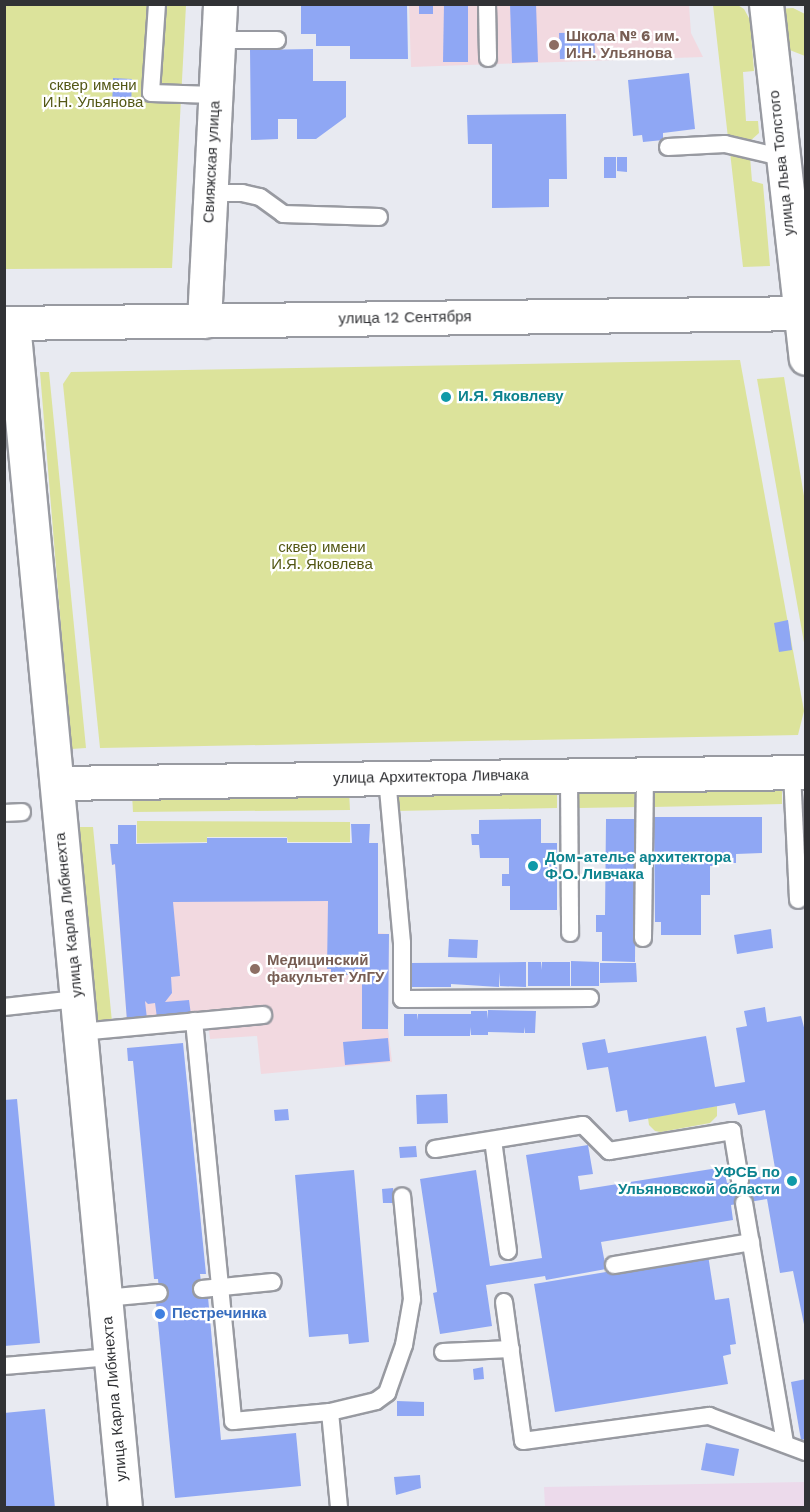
<!DOCTYPE html>
<meta charset="utf-8">
<style>
body{margin:0}
#map{position:relative;width:810px;height:1512px;overflow:hidden;background:#e8eaf1;font-family:"Work Sans",sans-serif}
div>[style]{position:absolute}
[style*='--x']{left:calc(var(--x)*1px);top:calc(var(--y)*1px);width:calc(var(--w)*1px);rotate:calc(var(--a)*1deg)}
.education>*{inset:0;background:#f2d9e0}
.medical>*{inset:0;background:#ecdaeb}
.green>*{inset:0;background:#dce39b}
.building>*{inset:0;background:#8fa7f4}
.roads{filter:drop-shadow(2px 0 #989aa1) drop-shadow(-2px 0 #989aa1) drop-shadow(0 2px #989aa1) drop-shadow(0 -2px #989aa1)}
.service>*{height:16px;margin:-8px;padding:0 8px;transform-origin:8px;border-radius:8px;background:#fff}
.minor>*{height:33px;margin:-16.5px;padding:0 16.5px;transform-origin:16.5px;border-radius:16.5px;background:#fff}
.tertiary>*{height:33px;margin:-16.5px;padding:0 16.5px;transform-origin:16.5px;border-radius:16.5px;background:#fff}
.dots>*{width:16px;height:16px;translate:-50% -50%;box-sizing:border-box;border:3px solid #fff;border-radius:50%}
span{translate:-50% -50%;white-space:nowrap;text-align:center;line-height:1.15;-webkit-text-stroke:4.5px #fff;paint-order:stroke}
.education-label{font-size:15px;color:#785e54;font-weight:700}
.left{translate:0 -50%;text-align:left}
.park-label{font-size:15px;color:#535714}
.street-label{font-size:15px;color:#313235}
.culture-label{font-size:15px;color:#0d838f;font-weight:700}
.right{translate:-100% -50%;text-align:right}
.shop-label{font-size:15px;color:#366cbe;font-weight:700}
.frame{position:absolute;inset:0;border:6px solid #313235;pointer-events:none}
</style>
<div id="map">
<div class="education">
<i style="clip-path:polygon(409px 5px,689px 5px,691px 33px,703px 57px,411px 67px)"></i>
<i style="clip-path:polygon(378px 843px,378px 933px,389px 934px,388px 1029px,392px 1062px,261px 1074px,257px 1036px,210px 1039px,207px 1013px,127px 1021px,115px 865px,112px 865px,110px 844px)"></i>
</div>
<div class="medical">
<i style="clip-path:polygon(805px 1482px,805px 1508px,545px 1507px,544px 1487px)"></i>
</div>
<div class="green">
<i style="clip-path:polygon(736px 4px,744px 9px,750px 20px,754px 71px,743px 72px,746px 121px,758px 121px,759px 133px,749px 142px,728px 138px,713px 5px)"></i>
<i style="clip-path:polygon(4px 5px,186px 5px,172px 268px,5px 269px)"></i>
<i style="clip-path:polygon(793px 8px,805px 14px,805px 56px,782px 47px,778px 9px)"></i>
<i style="clip-path:polygon(730px 152px,750px 157px,752px 181px,763px 184px,770px 266px,743px 267px)"></i>
<i style="clip-path:polygon(740px 360px,804px 711px,798px 735px,100px 748px,63px 384px,71px 372px)"></i>
<i style="clip-path:polygon(40px 372px,49px 372px,86px 748px,71px 749px)"></i>
<i style="clip-path:polygon(784px 377px,805px 502px,805px 648px,757px 379px)"></i>
<i style="clip-path:polygon(782px 784px,782px 804px,653px 807px,654px 786px)"></i>
<i style="clip-path:polygon(638px 786px,638px 807px,579px 808px,579px 787px)"></i>
<i style="clip-path:polygon(557px 787px,557px 808px,395px 811px,393px 790px)"></i>
<i style="clip-path:polygon(349px 791px,350px 810px,133px 812px,132px 794px)"></i>
<i style="clip-path:polygon(137px 821px,350px 822px,350px 842px,288px 842px,287px 837px,207px 837px,207px 842px,137px 843px)"></i>
<i style="clip-path:polygon(77px 827px,93px 827px,112px 1022px,93px 1023px)"></i>
<i style="clip-path:polygon(717px 1106px,717px 1116px,710px 1123px,661px 1132px,655px 1131px,649px 1125px,648px 1118px)"></i>
</div>
<div class="building">
<i style="clip-path:polygon(301px 4px,407px 4px,408px 59px,350px 59px,350px 46px,316px 46px,316px 34px,301px 34px)"></i>
<i style="clip-path:polygon(419px 4px,433px 4px,433px 14px,419px 14px)"></i>
<i style="clip-path:polygon(444px 4px,468px 4px,468px 62px,443px 62px)"></i>
<i style="clip-path:polygon(510px 4px,536px 4px,538px 62px,512px 63px)"></i>
<i style="clip-path:polygon(594px 32px,595px 58px,560px 59px,559px 33px)"></i>
<i style="clip-path:polygon(313px 49px,313px 81px,346px 81px,346px 117px,316px 139px,297px 139px,297px 119px,278px 119px,278px 139px,251px 140px,250px 50px)"></i>
<i style="clip-path:polygon(689px 73px,695px 129px,663px 133px,663px 140px,643px 142px,642px 135px,633px 136px,628px 80px)"></i>
<i style="clip-path:polygon(113px 78px,132px 79px,131px 108px,112px 108px)"></i>
<i style="clip-path:polygon(566px 114px,567px 179px,549px 179px,549px 207px,492px 208px,492px 144px,468px 144px,467px 115px)"></i>
<i style="clip-path:polygon(604px 157px,616px 157px,616px 178px,604px 178px)"></i>
<i style="clip-path:polygon(617px 157px,627px 157px,627px 172px,617px 171px)"></i>
<i style="clip-path:polygon(788px 620px,792px 650px,779px 652px,774px 623px)"></i>
<i style="clip-path:polygon(654px 817px,762px 817px,762px 853px,736px 854px,736px 863px,716px 863px,716px 866px,710px 866px,710px 895px,701px 895px,701px 935px,661px 935px,661px 922px,655px 922px)"></i>
<i style="clip-path:polygon(541px 819px,541px 843px,557px 843px,557px 910px,510px 910px,510px 886px,502px 886px,502px 874px,509px 874px,509px 858px,480px 858px,479px 845px,472px 845px,471px 834px,479px 834px,479px 820px)"></i>
<i style="clip-path:polygon(606px 819px,636px 819px,635px 962px,602px 961px,602px 932px,596px 932px,596px 915px,605px 915px)"></i>
<i style="clip-path:polygon(351px 824px,370px 824px,369px 843px,378px 843px,378px 934px,389px 934px,388px 1029px,362px 1029px,362px 969px,355px 969px,355px 975px,331px 975px,331px 969px,327px 969px,328px 901px,173px 902px,180px 976px,171px 977px,172px 993px,165px 1002px,189px 1000px,191px 1015px,157px 1018px,155px 1003px,148px 1004px,145px 1001px,147px 1019px,127px 1021px,115px 864px,112px 865px,110px 844px,118px 844px,118px 825px,136px 825px,136px 844px,207px 843px,207px 838px,287px 838px,287px 843px,352px 843px)"></i>
<i style="clip-path:polygon(771px 929px,773px 948px,737px 954px,734px 935px)"></i>
<i style="clip-path:polygon(449px 939px,478px 940px,477px 958px,448px 957px)"></i>
<i style="clip-path:polygon(571px 961px,599px 962px,599px 986px,571px 986px)"></i>
<i style="clip-path:polygon(526px 962px,526px 987px,500px 986px,499px 972px,499px 987px,451px 984px,451px 987px,409px 987px,410px 963px)"></i>
<i style="clip-path:polygon(528px 962px,541px 962px,542px 970px,542px 962px,570px 962px,570px 986px,528px 986px)"></i>
<i style="clip-path:polygon(600px 963px,636px 963px,637px 982px,600px 983px)"></i>
<i style="clip-path:polygon(765px 1007px,767px 1022px,801px 1016px,806px 1035px,806px 1334px,793px 1271px,780px 1273px,767px 1199px,731px 1205px,733px 1220px,601px 1242px,606px 1269px,546px 1280px,545px 1276px,486px 1285px,492px 1326px,440px 1334px,433px 1293px,437px 1292px,420px 1179px,476px 1170px,490px 1266px,542px 1258px,526px 1155px,588px 1145px,593px 1174px,578px 1176px,580px 1190px,724px 1167px,727px 1183px,776px 1174px,765px 1110px,738px 1115px,735px 1103px,629px 1122px,627px 1110px,616px 1112px,608px 1067px,587px 1070px,582px 1043px,605px 1039px,608px 1053px,706px 1036px,715px 1087px,745px 1082px,736px 1028px,747px 1026px,744px 1011px)"></i>
<i style="clip-path:polygon(488px 1010px,536px 1011px,535px 1033px,525px 1033px,524px 1027px,524px 1033px,488px 1032px,488px 1035px,471px 1035px,470px 1027px,470px 1036px,404px 1036px,404px 1014px,417px 1014px,418px 1020px,418px 1014px,471px 1014px,471px 1011px,487px 1011px,488px 1019px)"></i>
<i style="clip-path:polygon(388px 1038px,390px 1061px,345px 1065px,343px 1042px)"></i>
<i style="clip-path:polygon(183px 1043px,206px 1274px,200px 1274px,202px 1289px,203px 1297px,208px 1297px,221px 1440px,296px 1433px,301px 1486px,175px 1498px,156px 1302px,160px 1301px,158px 1279px,154px 1279px,133px 1061px,128px 1061px,127px 1048px)"></i>
<i style="clip-path:polygon(447px 1094px,448px 1123px,417px 1124px,416px 1095px)"></i>
<i style="clip-path:polygon(17px 1099px,40px 1343px,4px 1346px,4px 1100px)"></i>
<i style="clip-path:polygon(288px 1109px,289px 1120px,275px 1121px,274px 1110px)"></i>
<i style="clip-path:polygon(416px 1146px,417px 1157px,400px 1158px,399px 1147px)"></i>
<i style="clip-path:polygon(354px 1170px,369px 1342px,349px 1344px,348px 1334px,309px 1337px,295px 1175px)"></i>
<i style="clip-path:polygon(393px 1188px,394px 1203px,383px 1203px,382px 1189px)"></i>
<i style="clip-path:polygon(708px 1255px,715px 1300px,729px 1298px,736px 1344px,730px 1345px,731px 1354px,723px 1356px,728px 1384px,555px 1412px,534px 1284px)"></i>
<i style="clip-path:polygon(483px 1367px,484px 1379px,474px 1380px,473px 1369px)"></i>
<i style="clip-path:polygon(806px 1379px,806px 1439px,801px 1440px,791px 1382px)"></i>
<i style="clip-path:polygon(397px 1401px,424px 1402px,424px 1416px,397px 1416px)"></i>
<i style="clip-path:polygon(45px 1409px,55px 1508px,4px 1508px,4px 1413px)"></i>
<i style="clip-path:polygon(706px 1443px,739px 1449px,734px 1476px,701px 1470px)"></i>
<i style="clip-path:polygon(420px 1475px,421px 1488px,396px 1495px,394px 1477px)"></i>
</div>
<div class="roads">
<div class="service">
<i style="--x:157;--y:4;--w:89;--a:93.9"></i>
<i style="--x:151;--y:93;--w:64;--a:1.8"></i>
<i style="--x:487;--y:4;--w:54;--a:88.9"></i>
<i style="--x:219;--y:40;--w:58;--a:0"></i>
<i style="--x:668;--y:147;--w:57;--a:-3"></i>
<i style="--x:725;--y:144;--w:57;--a:13.1"></i>
<i style="--x:211;--y:193;--w:31;--a:0"></i>
<i style="--x:242;--y:193;--w:18;--a:13"></i>
<i style="--x:260;--y:197;--w:29;--a:36"></i>
<i style="--x:283;--y:214;--w:96;--a:1.8"></i>
<i style="--x:792;--y:772;--w:128;--a:87.3"></i>
<i style="--x:569;--y:775;--w:158;--a:89.6"></i>
<i style="--x:387;--y:778;--w:166;--a:84.8"></i>
<i style="--x:402;--y:943;--w:56;--a:90"></i>
<i style="--x:402;--y:999;--w:188;--a:-0.3"></i>
<i style="--x:4;--y:813;--w:18;--a:-3"></i>
<i style="--x:643;--y:938;--w:164;--a:-89.3"></i>
<i style="--x:4;--y:1007;--w:73;--a:-6.3"></i>
<i style="--x:194;--y:1021;--w:402;--a:84.4"></i>
<i style="--x:233;--y:1421;--w:97;--a:-5.3"></i>
<i style="--x:330;--y:1412;--w:96;--a:84.6"></i>
<i style="--x:80;--y:1032;--w:184;--a:-5.3"></i>
<i style="--x:493;--y:1140;--w:112;--a:82.3"></i>
<i style="--x:435;--y:1149;--w:150;--a:-9.2"></i>
<i style="--x:583;--y:1125;--w:37;--a:45"></i>
<i style="--x:609;--y:1151;--w:125;--a:-9.2"></i>
<i style="--x:732;--y:1131;--w:50;--a:80.7"></i>
<i style="--x:744;--y:1203;--w:244;--a:80.3"></i>
<i style="--x:614;--y:1265;--w:139;--a:-9.5"></i>
<i style="--x:202;--y:1289;--w:71;--a:-5.6"></i>
<i style="--x:105;--y:1298;--w:54;--a:-5.3"></i>
<i style="--x:504;--y:1302;--w:140;--a:82.2"></i>
<i style="--x:523;--y:1441;--w:188;--a:-7.7"></i>
<i style="--x:709;--y:1416;--w:103;--a:20.4"></i>
<i style="--x:443;--y:1352;--w:68;--a:-2.5"></i>
<i style="--x:4;--y:1366;--w:107;--a:-4.8"></i>
<i style="--x:330;--y:1412;--w:47;--a:-13.4"></i>
<i style="--x:376;--y:1401;--w:14;--a:-36"></i>
<i style="--x:387;--y:1393;--w:51;--a:-70.5"></i>
<i style="--x:404;--y:1345;--w:47;--a:-80.1"></i>
<i style="--x:412;--y:1299;--w:103;--a:-95.5"></i>
</div>
<div class="minor">
<i style="--x:766;--y:4;--w:356;--a:83.6"></i>
<i style="--x:204;--y:321;--w:317;--a:-87.1"></i>
<i style="--x:13;--y:323;--w:1190;--a:84.6"></i>
<i style="--x:57;--y:783;--w:749;--a:-0.84"></i>
</div>
<div class="tertiary">
<i style="--x:4;--y:323;--w:802;--a:-0.71"></i>
</div>
</div>
<div class="dots">
<i style="left:554px;top:45px;background:#8d6e63"></i>
<i style="left:446px;top:397px;background:#0f9aa8"></i>
<i style="left:533px;top:866px;background:#0f9aa8"></i>
<i style="left:255px;top:969px;background:#8d6e63"></i>
<i style="left:792px;top:1181px;background:#0f9aa8"></i>
<i style="left:160px;top:1314px;background:#3f7fe0"></i>
</div>
<div class="education-label">
<span class="left" style="left:566px;top:45px">Школа № 6 им.<br>И.Н. Ульянова</span>
<span class="left" style="left:267px;top:969px">Медицинский<br>факультет УлГУ</span>
</div>
<div class="park-label">
<span style="left:93px;top:94px">сквер имени<br>И.Н. Ульянова</span>
<span style="left:322px;top:556px">сквер имени<br>И.Я. Яковлева</span>
</div>
<div class="street-label">
<span style="left:212px;top:162px;rotate:-87deg">Свияжская улица</span>
<span style="left:782px;top:163px;rotate:-96deg">улица Льва Толстого</span>
<span style="left:405px;top:318px;rotate:-1deg">улица 12 Сентября</span>
<span style="left:431px;top:777px;rotate:-1deg">улица Архитектора Ливчака</span>
<span style="left:69px;top:915px;rotate:-96deg">улица Карла Либкнехта</span>
<span style="left:115px;top:1399px;rotate:-95deg">улица Карла Либкнехта</span>
</div>
<div class="culture-label">
<span class="left" style="left:458px;top:397px">И.Я. Яковлеву</span>
<span class="left" style="left:545px;top:866px">Дом-ателье архитектора<br>Ф.О. Ливчака</span>
<span class="right" style="left:780px;top:1181px">УФСБ по<br>Ульяновской области</span>
</div>
<div class="shop-label">
<span class="left" style="left:172px;top:1314px">Пестречинка</span>
</div>
<div class="frame"></div>
</div>
